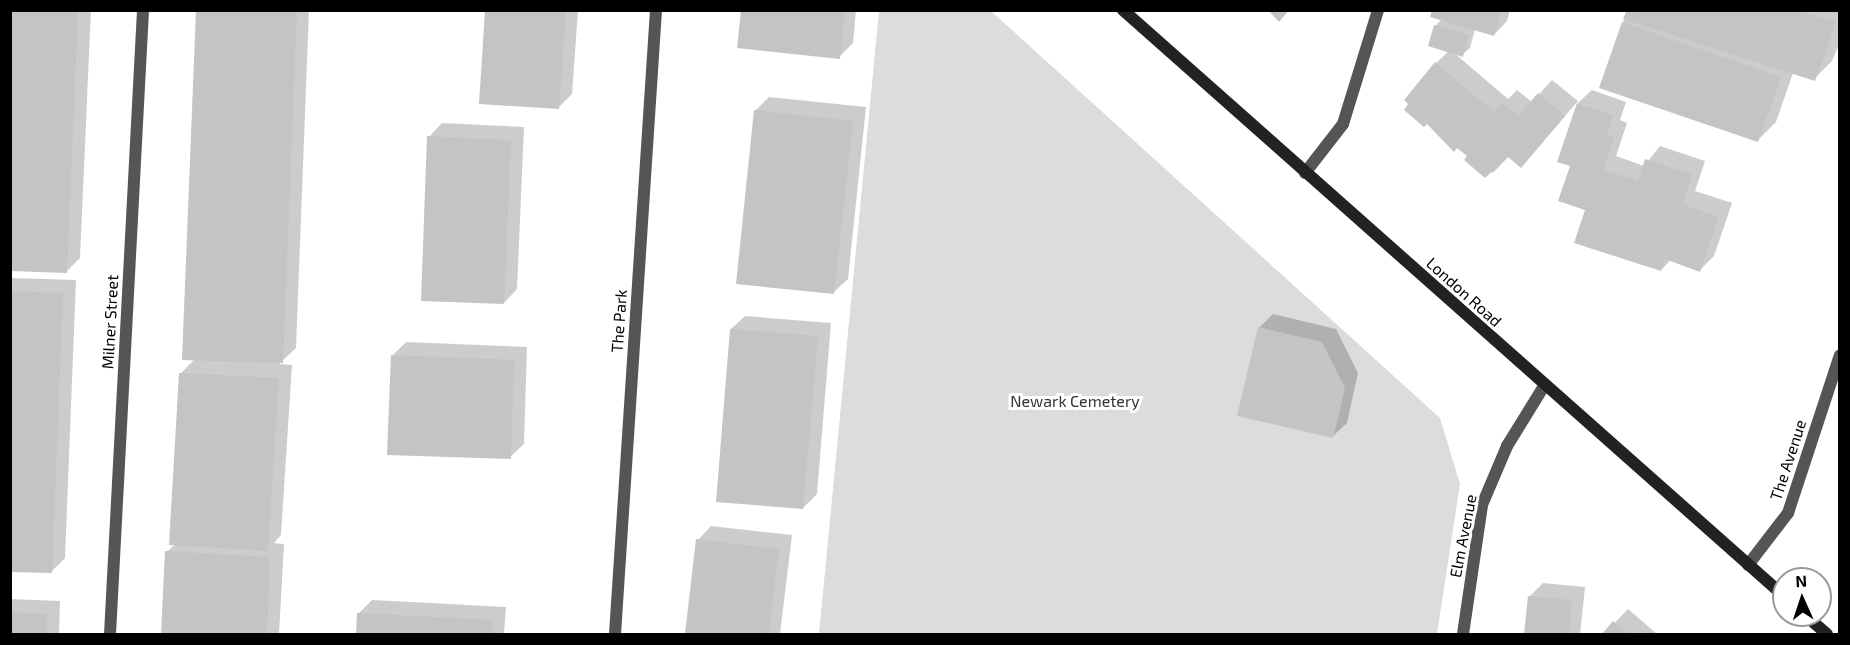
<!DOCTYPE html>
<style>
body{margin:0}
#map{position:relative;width:1850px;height:645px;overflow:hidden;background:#fff;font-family:"Exo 2",sans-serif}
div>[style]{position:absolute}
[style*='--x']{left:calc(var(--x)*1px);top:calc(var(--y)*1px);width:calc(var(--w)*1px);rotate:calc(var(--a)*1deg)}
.green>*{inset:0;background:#dcdcdc}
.shadow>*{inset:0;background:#0003}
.building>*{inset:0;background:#c4c4c4}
.minor>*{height:12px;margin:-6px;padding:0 6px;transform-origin:6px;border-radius:6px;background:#555}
.secondary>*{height:12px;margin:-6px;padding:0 6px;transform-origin:6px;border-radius:6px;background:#222}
span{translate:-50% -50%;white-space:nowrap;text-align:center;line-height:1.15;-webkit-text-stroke:6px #fff;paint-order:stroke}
.street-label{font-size:16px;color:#000}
.park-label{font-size:16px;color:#333}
.frame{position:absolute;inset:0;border:12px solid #000;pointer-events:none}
.north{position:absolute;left:1772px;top:567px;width:60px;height:60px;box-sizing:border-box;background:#fff;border:2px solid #999;border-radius:50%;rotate:357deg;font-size:16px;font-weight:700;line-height:24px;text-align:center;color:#000}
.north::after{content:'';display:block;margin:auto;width:21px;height:27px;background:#000;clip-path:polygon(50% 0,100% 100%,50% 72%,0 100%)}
</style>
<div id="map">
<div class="green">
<i style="clip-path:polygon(879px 11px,991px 11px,1440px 418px,1460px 484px,1437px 634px,819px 634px)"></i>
</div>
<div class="shadow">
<i style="clip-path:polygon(10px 10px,91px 10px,80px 258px,66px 272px)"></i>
<i style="clip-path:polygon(197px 10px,309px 10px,296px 348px,279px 364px,292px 365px,281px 535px,274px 543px,284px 544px,279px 634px,163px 634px,167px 552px,175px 544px,181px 373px,195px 359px)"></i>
<i style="clip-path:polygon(487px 10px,578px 10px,572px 94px,559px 107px)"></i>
<i style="clip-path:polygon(742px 10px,856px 10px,853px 43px,839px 57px)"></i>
<i style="clip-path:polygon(1433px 10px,1510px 10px,1507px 21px,1494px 35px,1475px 29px,1470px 48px,1462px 55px,1453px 52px,1508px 99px,1517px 90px,1532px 102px,1552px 80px,1578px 101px,1534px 152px,1509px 156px,1493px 173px,1469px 156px,1436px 63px,1449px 51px,1435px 26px,1442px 19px)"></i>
<i style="clip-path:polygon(1628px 10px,1840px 10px,1840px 42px,1832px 61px,1814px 79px,1793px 73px,1776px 122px,1758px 140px,1623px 22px)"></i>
<i style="clip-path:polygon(1592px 90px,1626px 102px,1620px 120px,1627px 123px,1616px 156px,1644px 166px,1660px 146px,1705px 161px,1695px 191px,1732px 203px,1714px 256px,1700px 270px,1671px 260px,1661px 270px,1587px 209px,1571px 165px,1559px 161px,1579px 102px)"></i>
<i style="clip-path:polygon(769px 97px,866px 107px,848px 279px,834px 292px,755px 111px)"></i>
<i style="clip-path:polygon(442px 123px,524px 127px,517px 289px,504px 303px,429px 137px)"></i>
<i style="clip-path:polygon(10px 278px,76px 280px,65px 558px,51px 572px,10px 570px)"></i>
<i style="clip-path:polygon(1273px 314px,1336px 329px,1358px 373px,1347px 423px,1333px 436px,1259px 328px)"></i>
<i style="clip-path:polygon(745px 316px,831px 323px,817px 494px,803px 508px,731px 329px)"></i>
<i style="clip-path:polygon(406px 342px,527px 347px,524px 444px,510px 457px,392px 356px)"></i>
<i style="clip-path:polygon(711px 526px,792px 535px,780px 634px,687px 634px,698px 540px)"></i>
<i style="clip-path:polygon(1543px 583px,1585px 587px,1580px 634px,1526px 634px,1529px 597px)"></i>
<i style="clip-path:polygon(10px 599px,60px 601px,59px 634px,10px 634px)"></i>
<i style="clip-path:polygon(372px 600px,506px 607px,504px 634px,357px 634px,358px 614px)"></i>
<i style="clip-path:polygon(1628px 609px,1657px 634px,1604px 634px)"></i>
</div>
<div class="building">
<i style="clip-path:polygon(10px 10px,78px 10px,67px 273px,10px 271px)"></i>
<i style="clip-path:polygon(196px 10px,297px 10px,283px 363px,182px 360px)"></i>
<i style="clip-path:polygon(485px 10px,566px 10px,559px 109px,479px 104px)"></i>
<i style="clip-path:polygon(741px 10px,845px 10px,840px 59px,737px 48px)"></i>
<i style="clip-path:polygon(1268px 10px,1289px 10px,1279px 22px)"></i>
<i style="clip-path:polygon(1432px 10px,1502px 10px,1494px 36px,1430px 17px)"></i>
<i style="clip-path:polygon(1627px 10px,1796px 10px,1836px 22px,1815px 81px,1623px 19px)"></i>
<i style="clip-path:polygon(1622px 22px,1781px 77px,1758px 142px,1599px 88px)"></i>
<i style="clip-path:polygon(1434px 25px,1469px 35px,1463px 57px,1428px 46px)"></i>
<i style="clip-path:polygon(1435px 62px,1494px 112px,1502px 103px,1518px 116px,1538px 93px,1565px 116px,1521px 168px,1508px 157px,1485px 178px,1464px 160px,1467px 156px,1457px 148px,1454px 152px,1427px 124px,1424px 127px,1404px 110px,1408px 104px,1404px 100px)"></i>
<i style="clip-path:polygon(1577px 103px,1613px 115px,1607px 134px,1614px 137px,1603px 170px,1638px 181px,1645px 159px,1692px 175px,1682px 204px,1719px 217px,1700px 272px,1665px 259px,1661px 271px,1574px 243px,1585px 210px,1558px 201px,1570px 166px,1557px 162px)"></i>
<i style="clip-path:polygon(754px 110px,853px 121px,834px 294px,736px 284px)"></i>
<i style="clip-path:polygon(427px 136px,511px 140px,504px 304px,421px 301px)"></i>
<i style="clip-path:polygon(10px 291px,63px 293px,52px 573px,10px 572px)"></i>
<i style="clip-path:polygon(1258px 327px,1322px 342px,1345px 388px,1333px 438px,1237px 416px)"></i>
<i style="clip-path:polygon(730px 329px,818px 336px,803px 509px,716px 502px)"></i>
<i style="clip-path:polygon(391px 355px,514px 360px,511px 459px,387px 455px)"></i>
<i style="clip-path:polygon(179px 373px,279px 378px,268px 551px,169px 545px)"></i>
<i style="clip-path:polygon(696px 539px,779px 549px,769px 634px,685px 634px)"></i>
<i style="clip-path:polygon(165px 551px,270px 557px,267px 634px,161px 634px)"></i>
<i style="clip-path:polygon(1528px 596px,1572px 600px,1569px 634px,1524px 634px)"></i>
<i style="clip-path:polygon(10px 612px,47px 614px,46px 634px,10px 634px)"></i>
<i style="clip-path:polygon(357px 613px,493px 620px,492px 634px,356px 634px)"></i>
<i style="clip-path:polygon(1613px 621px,1628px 634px,1602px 634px)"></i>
</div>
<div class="minor">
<i style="--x:1305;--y:173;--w:62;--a:-52.2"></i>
<i style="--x:1343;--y:124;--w:119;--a:-72.9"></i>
<i style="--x:1748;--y:565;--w:66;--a:-52.4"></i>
<i style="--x:1788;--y:513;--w:166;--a:-71.8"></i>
<i style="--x:110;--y:634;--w:625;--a:-86.97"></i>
<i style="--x:615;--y:634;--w:625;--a:-86.24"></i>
<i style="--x:1463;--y:634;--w:130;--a:-81.6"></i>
<i style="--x:1482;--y:505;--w:64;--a:-67"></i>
<i style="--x:1507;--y:446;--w:70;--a:-58.3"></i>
</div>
<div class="secondary">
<i style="--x:1123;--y:10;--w:883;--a:41.56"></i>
<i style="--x:1805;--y:615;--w:29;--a:41"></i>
</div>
<div class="street-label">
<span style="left:1464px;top:292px;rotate:42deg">London Road</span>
<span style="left:619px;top:321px;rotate:-86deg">The Park</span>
<span style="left:110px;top:322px;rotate:-87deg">Milner Street</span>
<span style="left:1788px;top:460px;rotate:-72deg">The Avenue</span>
<span style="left:1463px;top:536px;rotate:-79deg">Elm Avenue</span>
</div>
<div class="park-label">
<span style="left:1075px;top:401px">Newark Cemetery</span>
</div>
<div class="frame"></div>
<div class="north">N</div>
</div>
